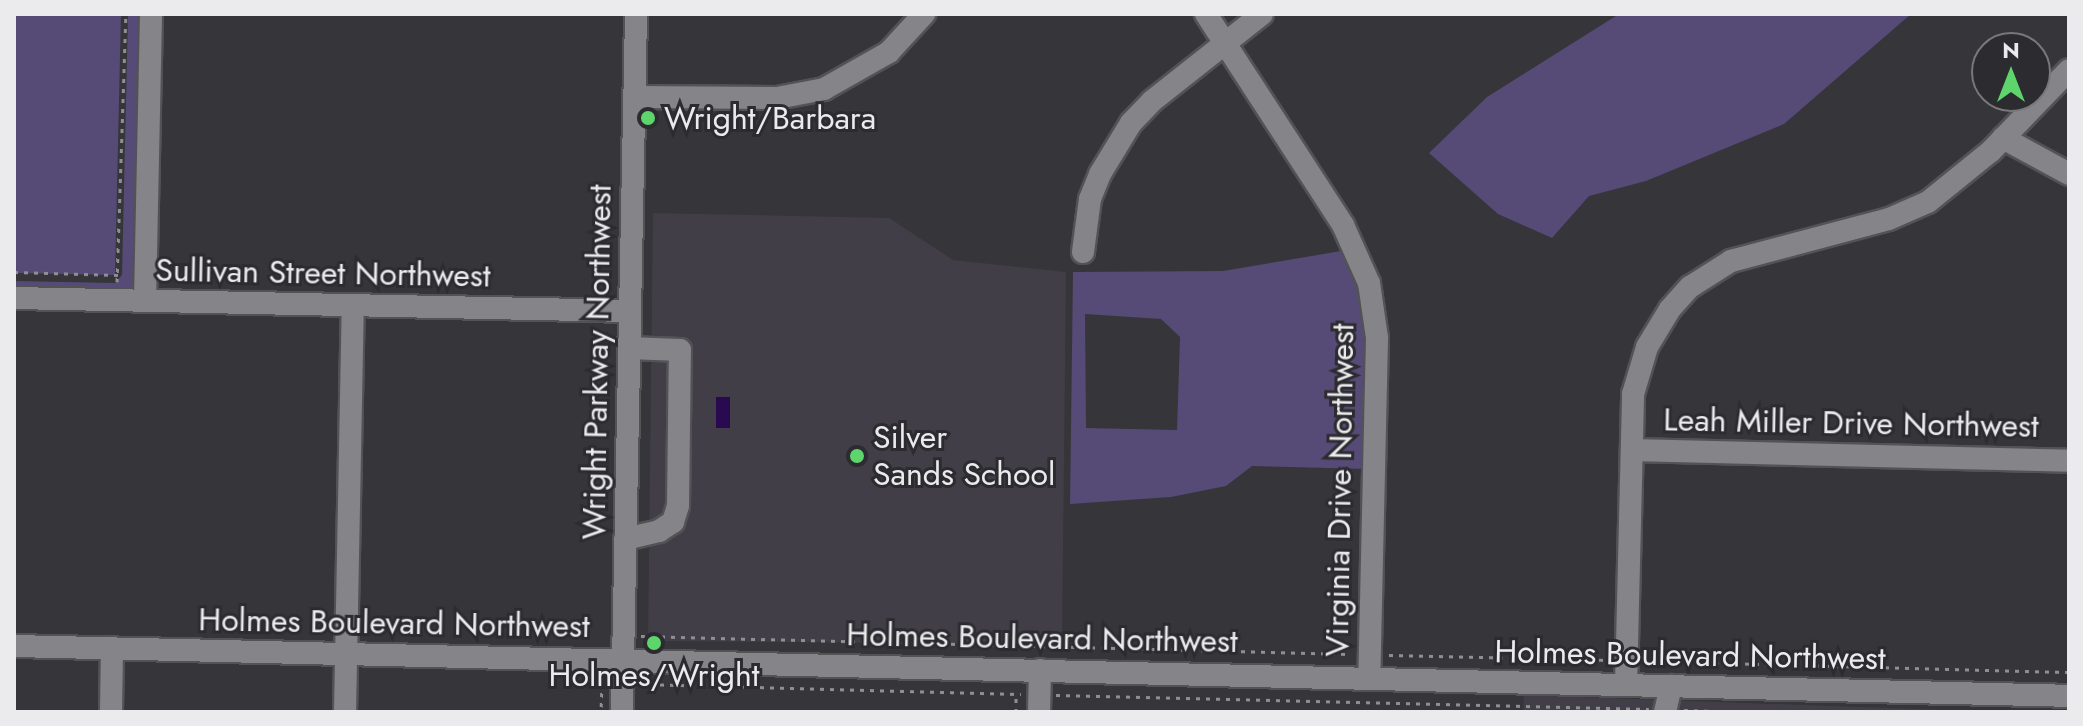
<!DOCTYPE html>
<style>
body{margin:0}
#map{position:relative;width:2083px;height:726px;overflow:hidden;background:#363539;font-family:Jost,sans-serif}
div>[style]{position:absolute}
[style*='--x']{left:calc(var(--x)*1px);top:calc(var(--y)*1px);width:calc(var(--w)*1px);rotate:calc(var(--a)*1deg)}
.built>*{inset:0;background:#413e48}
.green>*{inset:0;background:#564a76}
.water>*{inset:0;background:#290a51}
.path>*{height:3px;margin-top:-1.5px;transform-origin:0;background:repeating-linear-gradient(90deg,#8f8e92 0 4px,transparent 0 10px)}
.roads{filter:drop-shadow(2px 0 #535356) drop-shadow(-2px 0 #535356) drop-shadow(0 2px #535356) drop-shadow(0 -2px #535356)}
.minor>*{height:22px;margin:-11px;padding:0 11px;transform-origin:11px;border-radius:11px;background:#858489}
.dots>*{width:22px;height:22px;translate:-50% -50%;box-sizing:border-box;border:4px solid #2c2b2f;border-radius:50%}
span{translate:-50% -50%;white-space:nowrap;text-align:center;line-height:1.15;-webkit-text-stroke:6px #2c2b2f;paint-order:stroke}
.poi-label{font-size:32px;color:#ebebee}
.left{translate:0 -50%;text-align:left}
.street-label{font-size:32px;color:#ebebee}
.frame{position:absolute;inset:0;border:16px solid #ebebee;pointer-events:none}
.north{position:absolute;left:1971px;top:32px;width:80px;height:80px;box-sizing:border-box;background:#2c2b2f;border:2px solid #78787b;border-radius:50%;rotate:0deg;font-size:22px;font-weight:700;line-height:32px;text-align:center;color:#ebebee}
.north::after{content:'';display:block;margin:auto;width:28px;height:36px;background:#5dd56c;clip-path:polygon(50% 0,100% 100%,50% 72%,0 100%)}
</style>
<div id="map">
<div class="built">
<i style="clip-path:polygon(653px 213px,889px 218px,953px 260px,1066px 272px,1062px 644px,648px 641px)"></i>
<i style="clip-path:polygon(1524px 695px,1999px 712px,1523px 712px)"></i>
</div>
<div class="green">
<i style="clip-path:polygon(14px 14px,121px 14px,115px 275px,14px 273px)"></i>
<i style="clip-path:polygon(128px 14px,142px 14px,137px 291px,14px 289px,14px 281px,115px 283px,122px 275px)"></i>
<i style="clip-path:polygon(1619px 14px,1911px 14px,1784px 124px,1646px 181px,1589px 196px,1552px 238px,1498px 214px,1429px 153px,1487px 97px)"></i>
<i style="clip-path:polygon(evenodd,1347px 250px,1368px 323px,1366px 469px,1252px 466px,1226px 486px,1171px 497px,1070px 504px,1073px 272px,1223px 271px,1347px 250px,1085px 314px,1161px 319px,1180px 337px,1177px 430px,1086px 428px,1085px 314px)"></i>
</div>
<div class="water">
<i style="clip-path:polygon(716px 397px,730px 397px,730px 428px,716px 428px)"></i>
</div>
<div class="path">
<i style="--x:14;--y:272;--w:104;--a:1.7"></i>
<i style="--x:117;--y:282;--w:268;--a:-88.1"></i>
<i style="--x:641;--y:636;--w:708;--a:1.46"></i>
<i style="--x:1389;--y:655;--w:220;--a:1.3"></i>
<i style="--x:1645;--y:661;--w:424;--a:1.5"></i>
<i style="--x:598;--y:679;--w:6;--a:45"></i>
<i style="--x:602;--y:683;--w:29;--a:92"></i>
<i style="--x:640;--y:684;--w:381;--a:1.5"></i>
<i style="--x:1056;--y:695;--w:593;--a:1.35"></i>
<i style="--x:1684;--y:710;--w:64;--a:1.8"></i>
<i style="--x:1016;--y:712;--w:19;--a:-90"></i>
</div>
<div class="roads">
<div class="minor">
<i style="--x:1206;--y:14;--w:252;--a:57"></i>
<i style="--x:1343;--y:225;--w:64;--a:65.9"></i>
<i style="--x:1369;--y:283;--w:56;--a:81.7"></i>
<i style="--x:1377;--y:338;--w:341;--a:91.3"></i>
<i style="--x:635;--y:97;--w:142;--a:0.4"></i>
<i style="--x:777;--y:98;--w:48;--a:-10.8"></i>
<i style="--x:824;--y:89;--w:75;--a:-29.6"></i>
<i style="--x:889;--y:52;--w:52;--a:-47.4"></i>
<i style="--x:2003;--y:138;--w:75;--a:28.6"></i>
<i style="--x:1083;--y:252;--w:53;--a:-82.5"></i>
<i style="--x:1090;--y:199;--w:27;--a:-68"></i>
<i style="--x:1100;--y:174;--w:60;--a:-58.7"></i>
<i style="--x:1131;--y:123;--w:30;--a:-46"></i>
<i style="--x:1152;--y:101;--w:140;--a:-38.3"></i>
<i style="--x:14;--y:298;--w:616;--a:1.21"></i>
<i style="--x:145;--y:301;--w:287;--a:-88.8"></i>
<i style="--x:1632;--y:450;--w:437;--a:1.4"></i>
<i style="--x:625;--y:539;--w:35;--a:-13"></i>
<i style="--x:659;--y:531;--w:17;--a:-33"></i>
<i style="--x:673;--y:522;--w:17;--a:-73"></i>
<i style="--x:678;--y:506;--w:156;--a:-89.3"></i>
<i style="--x:680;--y:350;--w:51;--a:-177.8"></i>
<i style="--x:14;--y:646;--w:2056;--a:1.39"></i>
<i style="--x:1626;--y:685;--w:291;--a:-88.6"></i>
<i style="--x:1633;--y:394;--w:49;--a:-73.4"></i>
<i style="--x:1647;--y:347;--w:44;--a:-58.8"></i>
<i style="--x:1670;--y:309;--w:30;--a:-48"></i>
<i style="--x:1690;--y:287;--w:49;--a:-32.4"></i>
<i style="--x:1731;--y:261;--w:163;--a:-14.9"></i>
<i style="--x:1889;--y:219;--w:43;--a:-23.6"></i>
<i style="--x:1928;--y:202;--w:81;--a:-39"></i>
<i style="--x:1991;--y:151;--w:112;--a:-46.1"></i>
<i style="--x:111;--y:712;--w:64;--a:-89.1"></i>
<i style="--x:345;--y:712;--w:406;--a:-88.9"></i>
<i style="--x:622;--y:712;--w:698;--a:-88.85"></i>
<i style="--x:1039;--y:712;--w:42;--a:-88.6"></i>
<i style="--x:1665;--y:712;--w:27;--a:-77"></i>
</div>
</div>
<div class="dots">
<i style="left:648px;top:118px;background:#5dd56c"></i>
<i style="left:857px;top:456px;background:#5dd56c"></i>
<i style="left:654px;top:643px;background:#5dd56c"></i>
</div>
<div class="poi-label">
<span class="left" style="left:664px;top:118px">Wright/Barbara</span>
<span class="left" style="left:873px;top:456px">Silver<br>Sands School</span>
<span style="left:654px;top:675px">Holmes/Wright</span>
</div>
<div class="street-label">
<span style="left:323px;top:273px;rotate:1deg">Sullivan Street Northwest</span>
<span style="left:597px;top:362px;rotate:-89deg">Wright Parkway Northwest</span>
<span style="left:1851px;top:423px;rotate:1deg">Leah Miller Drive Northwest</span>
<span style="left:1340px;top:490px;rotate:-89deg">Virginia Drive Northwest</span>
<span style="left:394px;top:623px;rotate:1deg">Holmes Boulevard Northwest</span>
<span style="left:1042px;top:638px;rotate:1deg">Holmes Boulevard Northwest</span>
<span style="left:1690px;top:655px;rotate:1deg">Holmes Boulevard Northwest</span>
</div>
<div class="frame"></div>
<div class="north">N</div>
</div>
